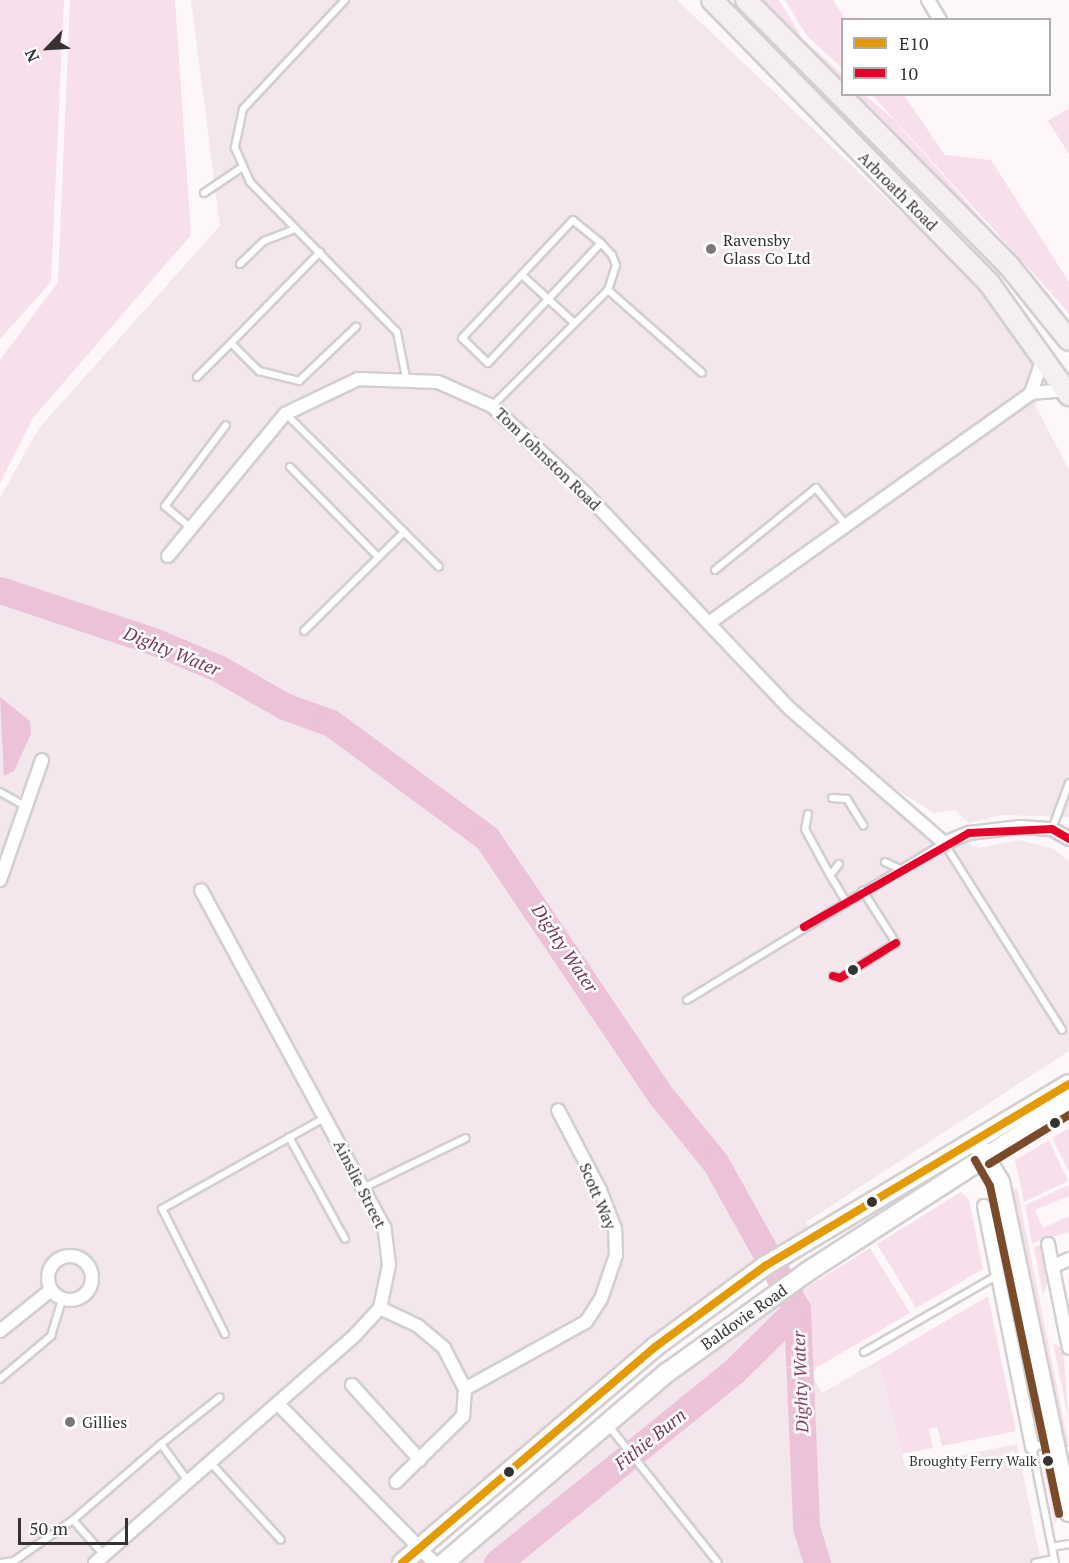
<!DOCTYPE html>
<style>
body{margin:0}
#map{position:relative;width:1069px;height:1563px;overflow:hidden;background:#fdf7fa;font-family:"PT Serif",serif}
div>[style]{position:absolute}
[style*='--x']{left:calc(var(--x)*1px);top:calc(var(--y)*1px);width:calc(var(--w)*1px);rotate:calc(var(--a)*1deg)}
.built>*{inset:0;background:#f3e6ec}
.green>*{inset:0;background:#f8dfec}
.water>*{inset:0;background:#ecc2d8}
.river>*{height:27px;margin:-13.5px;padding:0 13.5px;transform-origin:13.5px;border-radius:13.5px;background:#ecc2d8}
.roads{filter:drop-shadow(2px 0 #d3cfd1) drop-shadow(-2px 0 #d3cfd1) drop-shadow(0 2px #d3cfd1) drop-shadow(0 -2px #d3cfd1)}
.lane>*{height:6px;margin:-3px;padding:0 3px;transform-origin:3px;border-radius:3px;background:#fffefe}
.street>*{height:12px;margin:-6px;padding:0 6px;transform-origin:6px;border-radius:6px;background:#fffefe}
.street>.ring{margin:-6px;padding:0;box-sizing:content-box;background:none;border:12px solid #fffefe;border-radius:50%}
.secondary>*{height:18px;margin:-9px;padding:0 9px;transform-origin:9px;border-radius:9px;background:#fffefe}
.primary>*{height:20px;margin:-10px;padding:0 10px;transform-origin:10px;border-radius:10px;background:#f5eef2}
.bus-1>*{height:8px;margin:-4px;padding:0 4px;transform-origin:4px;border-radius:4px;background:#e49a05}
.bus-2>*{height:8px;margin:-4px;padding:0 4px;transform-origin:4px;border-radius:4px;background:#e4002b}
.bus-3>*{height:8px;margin:-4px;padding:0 4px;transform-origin:4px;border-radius:4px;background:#7a4b2a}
.dots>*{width:16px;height:16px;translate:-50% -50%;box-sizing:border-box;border:3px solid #fff;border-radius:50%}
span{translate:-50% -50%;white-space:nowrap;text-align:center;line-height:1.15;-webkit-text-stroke:5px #fff;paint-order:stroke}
.bus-label{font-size:14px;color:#363133}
.right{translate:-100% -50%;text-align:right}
.street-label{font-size:16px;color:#363133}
.poi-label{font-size:16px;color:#363133}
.left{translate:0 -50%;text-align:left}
.water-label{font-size:18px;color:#78355e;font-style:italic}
.legend{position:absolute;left:841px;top:18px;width:210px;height:78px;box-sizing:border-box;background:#fff;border:2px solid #afadad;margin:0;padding:8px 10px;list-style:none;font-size:18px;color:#363133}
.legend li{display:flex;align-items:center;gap:12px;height:30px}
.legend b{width:30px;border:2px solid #afadad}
.north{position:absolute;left:18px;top:18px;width:60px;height:60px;-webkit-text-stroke:4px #fff;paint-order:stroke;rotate:245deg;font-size:16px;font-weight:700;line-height:24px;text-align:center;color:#363133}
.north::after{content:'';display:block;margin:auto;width:21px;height:27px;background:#363133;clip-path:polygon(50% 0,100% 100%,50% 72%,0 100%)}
.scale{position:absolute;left:18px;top:1518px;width:110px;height:27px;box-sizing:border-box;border:3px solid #363133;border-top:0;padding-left:8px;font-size:18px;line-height:21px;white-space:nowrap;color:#363133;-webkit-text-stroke:4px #fff;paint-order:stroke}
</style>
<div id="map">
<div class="built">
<i style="clip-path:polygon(191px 0,677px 0,967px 275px,1022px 343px,1041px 377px,1036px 407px,1069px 470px,1069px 817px,1001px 815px,969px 823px,955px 810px,934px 813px,855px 764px,845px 770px,904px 817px,978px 848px,1019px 840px,1054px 849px,1069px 861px,1069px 1051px,806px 1222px,812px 1234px,402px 1563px,0 1563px,0 498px,39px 428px,220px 226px)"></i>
<i style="clip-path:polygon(807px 1287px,810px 1372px,822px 1393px,878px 1361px,905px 1467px,1017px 1444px,1041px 1563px,444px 1563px,737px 1321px)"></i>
</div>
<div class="green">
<i style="clip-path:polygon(0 0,64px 0,51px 282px,0 339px)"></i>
<i style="clip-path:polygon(70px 0,175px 0,191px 235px,33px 418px,0 483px,0 360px,58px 282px)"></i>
<i style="clip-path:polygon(757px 0,779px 0,803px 39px,842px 74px,842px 90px)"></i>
<i style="clip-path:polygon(785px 0,833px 0,845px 19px,852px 17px,854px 19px,842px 20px,842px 68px,807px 36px)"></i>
<i style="clip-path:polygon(847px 95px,865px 95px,894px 120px,1018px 260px,1069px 327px)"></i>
<i style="clip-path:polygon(872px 95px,904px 95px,945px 155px,991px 160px,1069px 282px,1069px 313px)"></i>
<i style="clip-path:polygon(1069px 108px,1069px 154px,1048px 121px)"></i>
<i style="clip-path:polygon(1069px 1128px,1069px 1172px,1052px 1138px)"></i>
<i style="clip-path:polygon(1049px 1140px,1068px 1181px,1024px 1202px,1015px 1160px)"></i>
<i style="clip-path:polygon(1069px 1185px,1069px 1196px,1035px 1210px,1043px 1228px,1069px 1216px,1069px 1232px,1032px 1243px,1025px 1205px)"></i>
<i style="clip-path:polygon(1017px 1188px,1069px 1447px,1063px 1448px,1011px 1189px)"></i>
<i style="clip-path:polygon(961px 1192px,969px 1200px,983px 1269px,916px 1308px,877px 1244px)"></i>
<i style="clip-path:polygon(1040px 1245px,1048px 1282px,1043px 1295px,1034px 1247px)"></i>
<i style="clip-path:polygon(870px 1248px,910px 1313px,809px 1372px,807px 1287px)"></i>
<i style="clip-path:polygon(1006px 1283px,1013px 1287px,1041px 1428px,1037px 1435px)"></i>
<i style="clip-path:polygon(988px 1296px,1016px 1431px,942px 1446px,937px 1427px,929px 1429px,933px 1448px,902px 1454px,878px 1361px)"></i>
<i style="clip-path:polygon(1053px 1343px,1063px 1349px,1069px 1422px)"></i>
<i style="clip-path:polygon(1042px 1456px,1048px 1461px,1059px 1513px,1055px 1525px)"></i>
</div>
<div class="water">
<i style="clip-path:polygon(0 697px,30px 721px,31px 734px,14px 771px,4px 776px)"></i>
</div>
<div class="river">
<i style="--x:0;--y:590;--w:161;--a:18.4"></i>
<i style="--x:153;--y:641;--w:70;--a:22.6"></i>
<i style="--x:218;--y:668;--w:76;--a:29.9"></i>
<i style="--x:284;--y:706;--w:50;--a:19.9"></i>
<i style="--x:331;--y:723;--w:194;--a:36.4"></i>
<i style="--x:487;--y:838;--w:313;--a:56"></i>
<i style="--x:662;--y:1097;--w:84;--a:50.8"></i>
<i style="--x:715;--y:1162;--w:168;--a:60.8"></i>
<i style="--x:797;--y:1309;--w:218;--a:87.6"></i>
<i style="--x:806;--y:1527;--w:38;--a:73"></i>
<i style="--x:497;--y:1563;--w:305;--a:-39"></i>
<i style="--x:734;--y:1371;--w:88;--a:-44.5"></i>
</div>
<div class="roads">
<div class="lane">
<i style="--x:345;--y:0;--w:149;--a:133.1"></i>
<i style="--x:243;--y:109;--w:40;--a:102"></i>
<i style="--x:235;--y:148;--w:37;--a:66"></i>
<i style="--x:250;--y:182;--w:210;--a:45.6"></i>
<i style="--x:397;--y:332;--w:47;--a:78.9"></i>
<i style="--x:204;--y:193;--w:45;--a:-34"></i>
<i style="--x:320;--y:252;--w:127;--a:134.4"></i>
<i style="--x:231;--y:343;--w:40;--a:45"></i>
<i style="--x:259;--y:371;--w:41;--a:14"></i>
<i style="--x:299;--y:381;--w:79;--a:-43.5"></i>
<i style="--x:240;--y:264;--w:33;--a:-44"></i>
<i style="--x:264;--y:241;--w:34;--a:-21"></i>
<i style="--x:522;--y:275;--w:68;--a:42.6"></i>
<i style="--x:608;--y:290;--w:125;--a:41.4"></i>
<i style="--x:197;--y:377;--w:48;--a:-45"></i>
<i style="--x:492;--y:406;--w:164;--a:-45"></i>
<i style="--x:608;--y:290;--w:26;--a:-72"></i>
<i style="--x:616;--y:265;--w:11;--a:-112"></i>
<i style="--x:612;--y:255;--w:16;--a:-133"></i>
<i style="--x:601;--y:243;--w:36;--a:-141"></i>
<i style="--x:573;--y:220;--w:162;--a:133.2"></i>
<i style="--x:462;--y:338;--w:36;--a:44"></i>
<i style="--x:488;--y:363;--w:165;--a:-46.7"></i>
<i style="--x:286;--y:414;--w:216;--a:45"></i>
<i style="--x:290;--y:467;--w:126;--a:45.6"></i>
<i style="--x:191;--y:528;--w:34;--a:-140"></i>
<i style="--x:165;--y:506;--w:101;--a:-53"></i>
<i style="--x:715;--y:570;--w:130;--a:-39.1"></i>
<i style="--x:816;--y:488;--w:48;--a:51"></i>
<i style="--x:304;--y:631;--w:141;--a:-44.7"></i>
<i style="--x:0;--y:792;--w:29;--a:29"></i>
<i style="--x:832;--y:798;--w:15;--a:4"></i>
<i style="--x:847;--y:799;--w:31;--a:58"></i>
<i style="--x:808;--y:814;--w:15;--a:101"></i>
<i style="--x:805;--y:829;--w:52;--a:61.5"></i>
<i style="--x:1052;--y:829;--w:49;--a:-69.7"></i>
<i style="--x:885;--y:862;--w:17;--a:25"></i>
<i style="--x:839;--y:864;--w:14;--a:129"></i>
<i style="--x:830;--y:875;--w:29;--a:59"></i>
<i style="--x:833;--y:976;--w:7;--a:16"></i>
<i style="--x:840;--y:978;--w:66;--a:-32"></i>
<i style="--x:896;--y:943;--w:62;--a:-122.4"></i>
<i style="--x:687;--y:1000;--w:301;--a:-31.4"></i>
<i style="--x:944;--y:843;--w:221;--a:57.7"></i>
<i style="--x:289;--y:1137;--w:116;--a:61.2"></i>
<i style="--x:363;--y:1188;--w:114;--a:-25.9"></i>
<i style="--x:225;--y:1334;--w:140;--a:-116.7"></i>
<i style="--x:162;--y:1209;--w:186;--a:-29.3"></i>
<i style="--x:864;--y:1352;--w:155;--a:-29.9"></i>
<i style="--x:0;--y:1379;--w:67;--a:-40.1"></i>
<i style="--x:51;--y:1336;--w:38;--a:-73"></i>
<i style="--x:608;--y:1425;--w:176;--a:51.4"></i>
<i style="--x:1051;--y:1443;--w:19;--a:168"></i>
<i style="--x:1032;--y:1447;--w:118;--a:78.8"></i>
<i style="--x:161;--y:1444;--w:75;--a:-38.5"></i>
<i style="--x:210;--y:1462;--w:105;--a:47.7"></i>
<i style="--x:73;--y:1520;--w:116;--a:-40.8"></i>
<i style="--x:161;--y:1444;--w:46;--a:53.9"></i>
<i style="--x:1052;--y:1547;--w:17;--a:-10"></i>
<i style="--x:1;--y:1563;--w:13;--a:-9"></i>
<i style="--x:14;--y:1561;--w:72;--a:-34.8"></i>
<i style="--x:73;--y:1520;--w:47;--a:48.5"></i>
<i style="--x:1035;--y:1563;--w:19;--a:-12"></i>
</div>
<div class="street">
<i style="--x:928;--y:0;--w:23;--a:59"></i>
<i style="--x:1031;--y:393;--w:37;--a:-71"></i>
<i style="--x:168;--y:556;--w:184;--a:-50.5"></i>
<i style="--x:285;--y:414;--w:81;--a:-25.6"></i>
<i style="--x:358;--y:379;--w:80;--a:2.1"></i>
<i style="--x:438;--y:382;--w:59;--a:24"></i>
<i style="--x:492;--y:406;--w:129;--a:43.1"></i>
<i style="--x:586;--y:494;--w:296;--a:46.5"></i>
<i style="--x:790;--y:709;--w:204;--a:41"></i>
<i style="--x:944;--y:843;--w:27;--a:-22"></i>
<i style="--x:969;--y:833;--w:52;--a:-6.6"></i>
<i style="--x:1021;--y:827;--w:31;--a:4"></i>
<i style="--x:1052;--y:829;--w:20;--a:30"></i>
<i style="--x:709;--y:623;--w:396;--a:-35.5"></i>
<i style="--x:1031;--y:393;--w:35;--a:-5"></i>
<i style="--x:0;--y:880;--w:127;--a:-70.7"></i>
<i style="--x:984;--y:1206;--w:246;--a:78.7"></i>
<i style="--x:1048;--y:1244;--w:106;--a:78.6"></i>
<i class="ring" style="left:48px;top:1256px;width:32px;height:32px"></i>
<i style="--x:1052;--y:1267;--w:19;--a:-25"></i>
<i style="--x:380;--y:1308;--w:42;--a:25.3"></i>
<i style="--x:418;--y:1326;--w:34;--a:40"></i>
<i style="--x:444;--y:1348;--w:46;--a:62.9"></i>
<i style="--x:465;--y:1389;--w:27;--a:94"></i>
<i style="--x:463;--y:1416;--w:94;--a:135.4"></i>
<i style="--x:0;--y:1331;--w:65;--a:-38.8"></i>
<i style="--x:352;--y:1385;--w:101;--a:47.8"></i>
<i style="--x:465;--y:1389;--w:138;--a:-29"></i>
<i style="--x:586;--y:1322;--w:27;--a:-57"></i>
<i style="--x:601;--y:1299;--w:46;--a:-71.2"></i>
<i style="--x:616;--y:1255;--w:26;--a:-92"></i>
<i style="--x:615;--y:1229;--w:42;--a:-111"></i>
<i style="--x:600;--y:1190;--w:90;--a:-117.7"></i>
<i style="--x:278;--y:1404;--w:223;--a:45.5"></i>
<i style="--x:95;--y:1563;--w:346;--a:-41.2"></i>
<i style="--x:355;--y:1335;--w:37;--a:-47"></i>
<i style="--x:380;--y:1308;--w:44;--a:-78.2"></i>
<i style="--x:389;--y:1265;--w:38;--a:-97"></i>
<i style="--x:384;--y:1227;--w:383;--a:-118.5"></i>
</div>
<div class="secondary">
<i style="--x:978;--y:1146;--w:42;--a:58.6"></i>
<i style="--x:1000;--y:1182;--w:337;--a:78.2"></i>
<i style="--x:402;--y:1563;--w:333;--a:-40.5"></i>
<i style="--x:655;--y:1347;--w:137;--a:-36.4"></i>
<i style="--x:765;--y:1266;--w:354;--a:-30.9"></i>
<i style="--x:444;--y:1563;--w:294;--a:-40.5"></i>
<i style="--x:668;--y:1372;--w:171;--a:-35.7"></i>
<i style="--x:807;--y:1272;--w:312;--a:-32.8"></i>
</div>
<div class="primary">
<i style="--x:712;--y:0;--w:396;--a:45.6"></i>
<i style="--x:989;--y:283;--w:138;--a:54.5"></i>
<i style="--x:746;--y:0;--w:375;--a:45.3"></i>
<i style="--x:1010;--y:267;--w:94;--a:51.1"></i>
</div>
</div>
<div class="bus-1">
<i style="--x:402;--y:1563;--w:333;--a:-40.5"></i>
<i style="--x:655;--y:1347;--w:137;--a:-36.4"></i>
<i style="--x:765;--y:1266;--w:354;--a:-30.9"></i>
</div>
<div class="bus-2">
<i style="--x:804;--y:927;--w:190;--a:-29.7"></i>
<i style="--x:969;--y:833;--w:83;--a:-2.8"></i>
<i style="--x:1052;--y:829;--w:20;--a:30"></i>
<i style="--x:833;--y:976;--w:7;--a:16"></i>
<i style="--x:840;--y:978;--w:66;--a:-32"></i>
</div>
<div class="bus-3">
<i style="--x:975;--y:1160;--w:30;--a:60"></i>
<i style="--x:990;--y:1186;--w:335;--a:78.1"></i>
<i style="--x:989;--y:1164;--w:94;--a:-31.5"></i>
</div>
<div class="dots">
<i style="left:711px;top:249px;background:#7c7679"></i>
<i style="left:853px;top:970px;background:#363133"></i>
<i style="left:1055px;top:1123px;background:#363133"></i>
<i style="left:872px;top:1202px;background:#363133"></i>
<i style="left:70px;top:1422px;background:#7c7679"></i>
<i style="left:1048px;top:1461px;background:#363133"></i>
<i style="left:509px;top:1472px;background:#363133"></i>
</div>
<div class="bus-label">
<span class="right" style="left:1037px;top:1461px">Broughty Ferry Walk</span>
</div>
<div class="street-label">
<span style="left:898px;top:191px;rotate:45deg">Arbroath Road</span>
<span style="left:548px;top:459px;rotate:44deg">Tom Johnston Road</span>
<span style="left:360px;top:1184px;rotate:63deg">Ainslie Street</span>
<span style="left:598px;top:1196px;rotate:67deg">Scott Way</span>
<span style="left:744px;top:1317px;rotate:-35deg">Baldovie Road</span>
</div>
<div class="poi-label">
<span class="left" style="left:723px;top:249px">Ravensby<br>Glass Co Ltd</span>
<span class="left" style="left:82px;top:1422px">Gillies</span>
</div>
<div class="water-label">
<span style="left:172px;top:651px;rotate:22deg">Dighty Water</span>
<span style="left:565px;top:948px;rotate:56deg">Dighty Water</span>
<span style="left:800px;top:1382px;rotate:-92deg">Dighty Water</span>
<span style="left:650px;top:1439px;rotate:-39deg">Fithie Burn</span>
</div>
<ul class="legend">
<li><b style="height:8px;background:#e49a05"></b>E10</li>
<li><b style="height:8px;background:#e4002b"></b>10</li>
</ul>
<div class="north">N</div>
<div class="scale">50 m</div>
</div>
